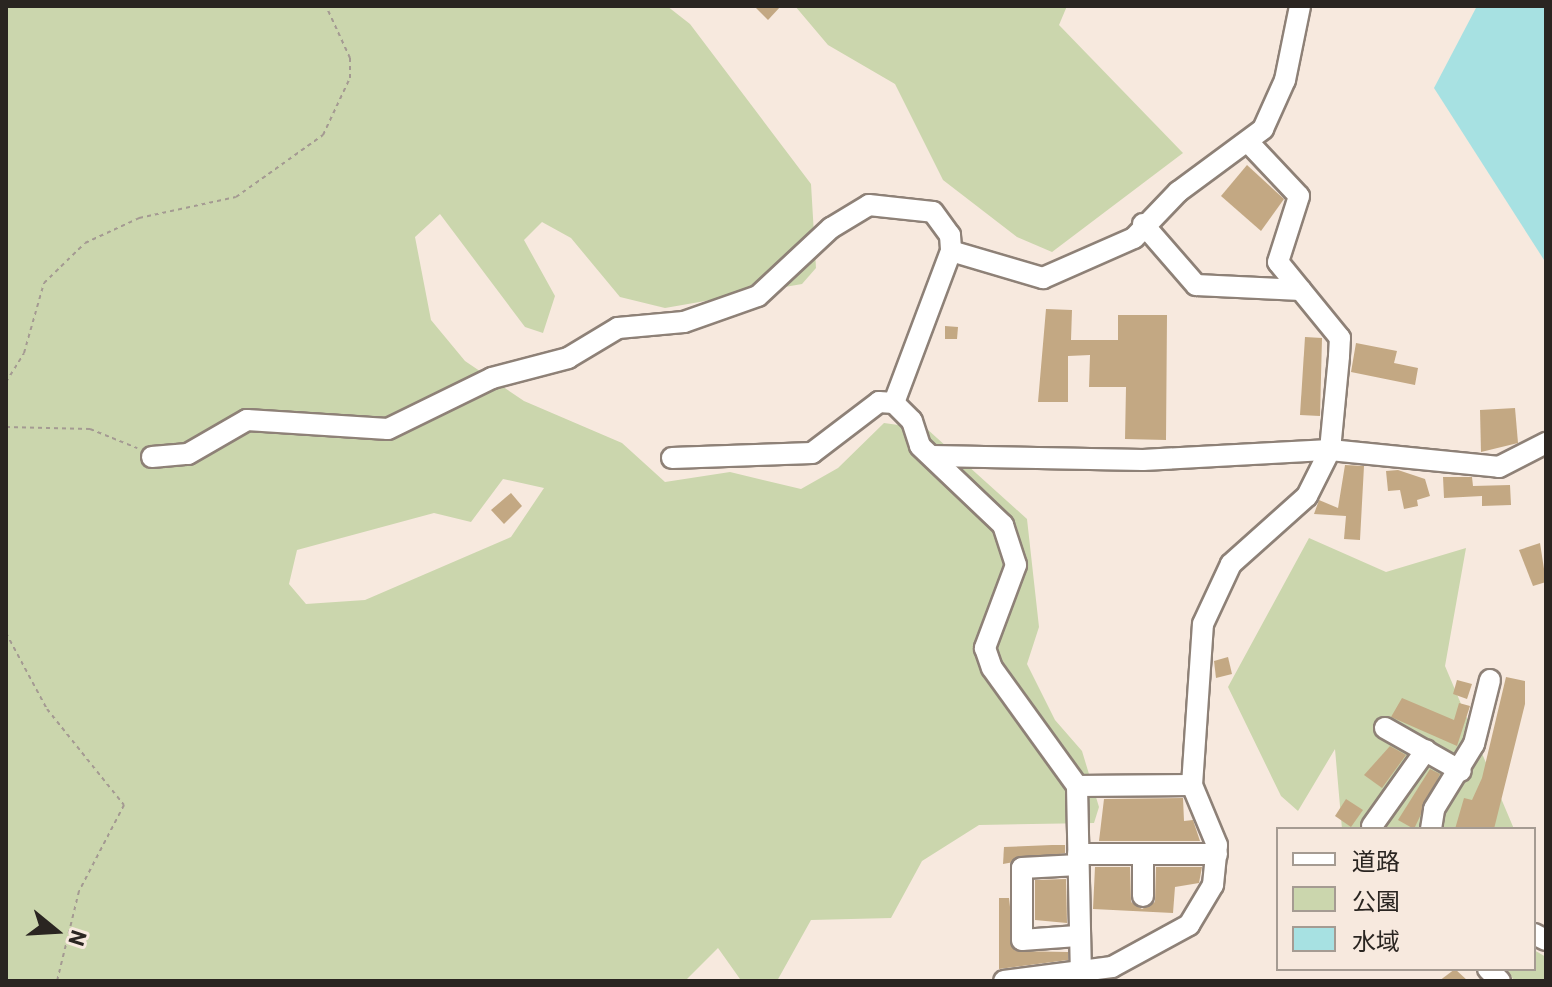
<!DOCTYPE html>
<meta charset="utf-8">
<style>
body{margin:0}
#map{position:relative;width:1552px;height:987px;overflow:hidden;background:#f7e9de;font-family:Barlow,"Noto Sans JP",sans-serif}
div>[style]{position:absolute}
[style*='--x']{left:calc(var(--x)*1px);top:calc(var(--y)*1px);width:calc(var(--w)*1px);rotate:calc(var(--a)*1deg)}
.green>*{inset:0;background:#cbd6ad}
.water>*{inset:0;background:#a7e1e2}
.building>*{inset:0;background:#c3a883}
.path>*{height:2px;margin-top:-1px;transform-origin:0;background:repeating-linear-gradient(90deg,#a49a92 0 4px,transparent 0 8px)}
.roads{filter:drop-shadow(2px 0 #8e8177) drop-shadow(-2px 0 #8e8177) drop-shadow(0 2px #8e8177) drop-shadow(0 -2px #8e8177)}
.minor>*{height:20px;margin:-10px;padding:0 10px;transform-origin:10px;border-radius:10px;background:#fff}
span{translate:-50% -50%;white-space:nowrap;text-align:center;line-height:1.15;-webkit-text-stroke:6px #f7e9de;paint-order:stroke}
.frame{position:absolute;inset:0;border:8px solid #2a2521;pointer-events:none}
.legend{position:absolute;left:1276px;top:827px;width:260px;height:144px;box-sizing:border-box;background:#f7e9de;border:2px solid #a59b92;margin:0;padding:10px 14px;list-style:none;font-size:24px;color:#2a2521}
.legend li{display:flex;align-items:center;gap:16px;height:40px}
.legend b{width:40px;border:2px solid #a59b92}
.north{position:absolute;left:16px;top:891px;width:80px;height:80px;-webkit-text-stroke:6px #f7e9de;paint-order:stroke;rotate:108deg;font-size:22px;font-weight:700;line-height:32px;text-align:center;color:#2a2521}
.north::after{content:'';display:block;margin:auto;width:28px;height:36px;background:#2a2521;clip-path:polygon(50% 0,100% 100%,50% 72%,0 100%)}
</style>
<div id="map">
<div class="green">
<i style="clip-path:polygon(evenodd,6px 6px,667px 6px,690px 24px,811px 184px,816px 268px,802px 284px,665px 308px,620px 297px,571px 238px,542px 222px,524px 240px,555px 296px,543px 333px,525px 327px,440px 214px,415px 237px,431px 320px,465px 361px,524px 401px,622px 443px,665px 482px,730px 472px,801px 489px,838px 468px,884px 423px,927px 429px,1027px 519px,1039px 627px,1027px 664px,1055px 720px,1082px 751px,1099px 807px,1094px 823px,979px 825px,922px 861px,891px 918px,811px 920px,777px 981px,740px 979px,718px 948px,685px 981px,6px 981px,6px 6px,503px 479px,544px 488px,511px 537px,365px 600px,306px 604px,289px 584px,297px 550px,434px 513px,471px 522px,503px 479px)"></i>
<i style="clip-path:polygon(795px 6px,1067px 6px,1059px 25px,1183px 153px,1052px 252px,1017px 237px,943px 180px,895px 84px,828px 45px)"></i>
<i style="clip-path:polygon(1309px 538px,1386px 572px,1466px 548px,1445px 666px,1514px 829px,1342px 829px,1335px 749px,1298px 811px,1281px 796px,1228px 687px)"></i>
<i style="clip-path:polygon(1534px 950px,1546px 957px,1546px 981px,1514px 981px,1507px 969px,1534px 969px)"></i>
</div>
<div class="water">
<i style="clip-path:polygon(1477px 6px,1546px 6px,1546px 263px,1434px 88px)"></i>
</div>
<div class="building">
<i style="clip-path:polygon(754px 6px,781px 6px,768px 20px)"></i>
<i style="clip-path:polygon(1247px 165px,1284px 199px,1261px 231px,1221px 196px)"></i>
<i style="clip-path:polygon(1046px 309px,1072px 310px,1071px 340px,1118px 340px,1118px 315px,1167px 315px,1166px 440px,1125px 439px,1126px 387px,1089px 387px,1090px 355px,1068px 356px,1068px 402px,1038px 402px)"></i>
<i style="clip-path:polygon(945px 326px,958px 327px,957px 339px,945px 339px)"></i>
<i style="clip-path:polygon(1305px 337px,1322px 338px,1320px 416px,1300px 415px)"></i>
<i style="clip-path:polygon(1356px 343px,1397px 351px,1394px 363px,1418px 368px,1415px 385px,1351px 372px)"></i>
<i style="clip-path:polygon(1515px 408px,1518px 443px,1481px 452px,1480px 410px)"></i>
<i style="clip-path:polygon(1345px 465px,1364px 466px,1360px 540px,1344px 539px,1346px 516px,1314px 514px,1319px 500px,1338px 508px)"></i>
<i style="clip-path:polygon(1398px 470px,1425px 479px,1430px 496px,1417px 500px,1418px 506px,1404px 509px,1400px 490px,1388px 491px,1386px 471px)"></i>
<i style="clip-path:polygon(1443px 477px,1472px 477px,1473px 486px,1510px 485px,1511px 505px,1482px 506px,1482px 496px,1444px 498px)"></i>
<i style="clip-path:polygon(511px 493px,522px 506px,504px 524px,491px 510px)"></i>
<i style="clip-path:polygon(1540px 543px,1546px 582px,1533px 586px,1519px 550px)"></i>
<i style="clip-path:polygon(1228px 657px,1232px 674px,1216px 678px,1214px 661px)"></i>
<i style="clip-path:polygon(1506px 677px,1525px 681px,1525px 704px,1494px 829px,1455px 829px,1464px 798px,1472px 800px,1482px 778px)"></i>
<i style="clip-path:polygon(1457px 680px,1472px 684px,1467px 699px,1453px 694px)"></i>
<i style="clip-path:polygon(1402px 698px,1454px 720px,1459px 703px,1470px 706px,1457px 746px,1391px 717px)"></i>
<i style="clip-path:polygon(1390px 746px,1406px 755px,1382px 788px,1364px 775px)"></i>
<i style="clip-path:polygon(1430px 769px,1440px 774px,1414px 829px,1398px 820px)"></i>
<i style="clip-path:polygon(1183px 798px,1184px 821px,1193px 820px,1200px 841px,1099px 841px,1104px 799px)"></i>
<i style="clip-path:polygon(1346px 799px,1363px 810px,1351px 827px,1335px 816px)"></i>
<i style="clip-path:polygon(1052px 845px,1065px 845px,1065px 853px,1003px 864px,1004px 847px)"></i>
<i style="clip-path:polygon(1095px 867px,1130px 867px,1131px 902px,1142px 909px,1155px 902px,1156px 867px,1202px 867px,1199px 883px,1175px 887px,1173px 913px,1093px 909px)"></i>
<i style="clip-path:polygon(1066px 879px,1067px 923px,1035px 920px,1035px 880px)"></i>
<i style="clip-path:polygon(999px 898px,1009px 898px,1015px 951px,1068px 952px,1068px 960px,999px 969px)"></i>
<i style="clip-path:polygon(1455px 969px,1468px 981px,1439px 981px)"></i>
</div>
<div class="path">
<i style="--x:6;--y:382;--w:34;--a:-58"></i>
<i style="--x:24;--y:353;--w:73;--a:-74.1"></i>
<i style="--x:44;--y:283;--w:57;--a:-44.3"></i>
<i style="--x:85;--y:243;--w:60;--a:-24.8"></i>
<i style="--x:139;--y:218;--w:99;--a:-12.2"></i>
<i style="--x:236;--y:197;--w:107;--a:-35.5"></i>
<i style="--x:323;--y:135;--w:63;--a:-64.7"></i>
<i style="--x:350;--y:78;--w:20;--a:-90"></i>
<i style="--x:350;--y:58;--w:57;--a:-114.8"></i>
<i style="--x:6;--y:427;--w:84;--a:1.4"></i>
<i style="--x:90;--y:429;--w:51;--a:22"></i>
<i style="--x:6;--y:633;--w:86;--a:61.7"></i>
<i style="--x:47;--y:709;--w:123;--a:51.3"></i>
<i style="--x:124;--y:805;--w:97;--a:117.6"></i>
<i style="--x:79;--y:891;--w:93;--a:103.7"></i>
</div>
<div class="roads">
<div class="minor">
<i style="--x:1143;--y:224;--w:81;--a:49"></i>
<i style="--x:1196;--y:285;--w:105;--a:2.7"></i>
<i style="--x:951;--y:251;--w:96;--a:16.4"></i>
<i style="--x:1043;--y:278;--w:99;--a:-23.7"></i>
<i style="--x:1134;--y:238;--w:64;--a:-46.3"></i>
<i style="--x:1178;--y:192;--w:106;--a:-36.5"></i>
<i style="--x:1263;--y:129;--w:54;--a:-65.8"></i>
<i style="--x:1285;--y:80;--w:76;--a:-78.5"></i>
<i style="--x:932;--y:456;--w:211;--a:1.1"></i>
<i style="--x:1143;--y:460;--w:187;--a:-3.1"></i>
<i style="--x:1330;--y:450;--w:170;--a:5.7"></i>
<i style="--x:1499;--y:467;--w:53;--a:-27.1"></i>
<i style="--x:152;--y:457;--w:36;--a:-5"></i>
<i style="--x:188;--y:454;--w:68;--a:-30"></i>
<i style="--x:247;--y:420;--w:141;--a:3.7"></i>
<i style="--x:388;--y:429;--w:116;--a:-26.1"></i>
<i style="--x:492;--y:378;--w:79;--a:-14.7"></i>
<i style="--x:568;--y:358;--w:58;--a:-31"></i>
<i style="--x:618;--y:328;--w:66;--a:-5.2"></i>
<i style="--x:684;--y:322;--w:78;--a:-19.4"></i>
<i style="--x:758;--y:296;--w:100;--a:-43"></i>
<i style="--x:831;--y:228;--w:44;--a:-31.2"></i>
<i style="--x:869;--y:205;--w:64;--a:6.2"></i>
<i style="--x:933;--y:212;--w:29;--a:54"></i>
<i style="--x:950;--y:235;--w:16;--a:86"></i>
<i style="--x:951;--y:251;--w:162;--a:110.6"></i>
<i style="--x:672;--y:458;--w:140;--a:-2"></i>
<i style="--x:812;--y:453;--w:84;--a:-37.3"></i>
<i style="--x:879;--y:402;--w:15;--a:4"></i>
<i style="--x:894;--y:403;--w:25;--a:45"></i>
<i style="--x:912;--y:421;--w:26;--a:72"></i>
<i style="--x:920;--y:446;--w:115;--a:43.6"></i>
<i style="--x:1003;--y:525;--w:42;--a:72"></i>
<i style="--x:1016;--y:565;--w:89;--a:110.5"></i>
<i style="--x:985;--y:648;--w:21;--a:71"></i>
<i style="--x:992;--y:668;--w:145;--a:54.2"></i>
<i style="--x:1077;--y:786;--w:185;--a:88.8"></i>
<i style="--x:1385;--y:728;--w:87;--a:29.5"></i>
<i style="--x:1077;--y:786;--w:115;--a:-0.5"></i>
<i style="--x:1372;--y:826;--w:93;--a:-54.6"></i>
<i style="--x:1431;--y:829;--w:20;--a:-81"></i>
<i style="--x:1434;--y:809;--w:76;--a:-58.4"></i>
<i style="--x:1474;--y:744;--w:66;--a:-76"></i>
<i style="--x:1078;--y:854;--w:139;--a:0"></i>
<i style="--x:1143;--y:896;--w:42;--a:-90"></i>
<i style="--x:1534;--y:934;--w:13;--a:27"></i>
<i style="--x:1077;--y:936;--w:55;--a:175.8"></i>
<i style="--x:1022;--y:940;--w:72;--a:-90"></i>
<i style="--x:1022;--y:868;--w:56;--a:-3.1"></i>
<i style="--x:1488;--y:969;--w:17;--a:45"></i>
<i style="--x:1004;--y:981;--w:109;--a:-7.4"></i>
<i style="--x:1112;--y:967;--w:88;--a:-28.6"></i>
<i style="--x:1189;--y:925;--w:47;--a:-59"></i>
<i style="--x:1213;--y:885;--w:40;--a:-84.3"></i>
<i style="--x:1217;--y:845;--w:65;--a:-112.6"></i>
<i style="--x:1192;--y:785;--w:161;--a:-86.1"></i>
<i style="--x:1203;--y:624;--w:66;--a:-65"></i>
<i style="--x:1231;--y:564;--w:102;--a:-41.8"></i>
<i style="--x:1307;--y:496;--w:51;--a:-63.4"></i>
<i style="--x:1330;--y:450;--w:94;--a:-84.5"></i>
<i style="--x:1339;--y:356;--w:18;--a:-87"></i>
<i style="--x:1340;--y:338;--w:98;--a:-129.2"></i>
<i style="--x:1278;--y:262;--w:69;--a:-72.3"></i>
<i style="--x:1299;--y:196;--w:71;--a:-133.3"></i>
</div>
</div>
<div class="frame"></div>
<ul class="legend">
<li><b style="height:10px;background:#fff"></b>道路</li>
<li><b style="height:22px;background:#cbd6ad"></b>公園</li>
<li><b style="height:22px;background:#a7e1e2"></b>水域</li>
</ul>
<div class="north">N</div>
</div>
